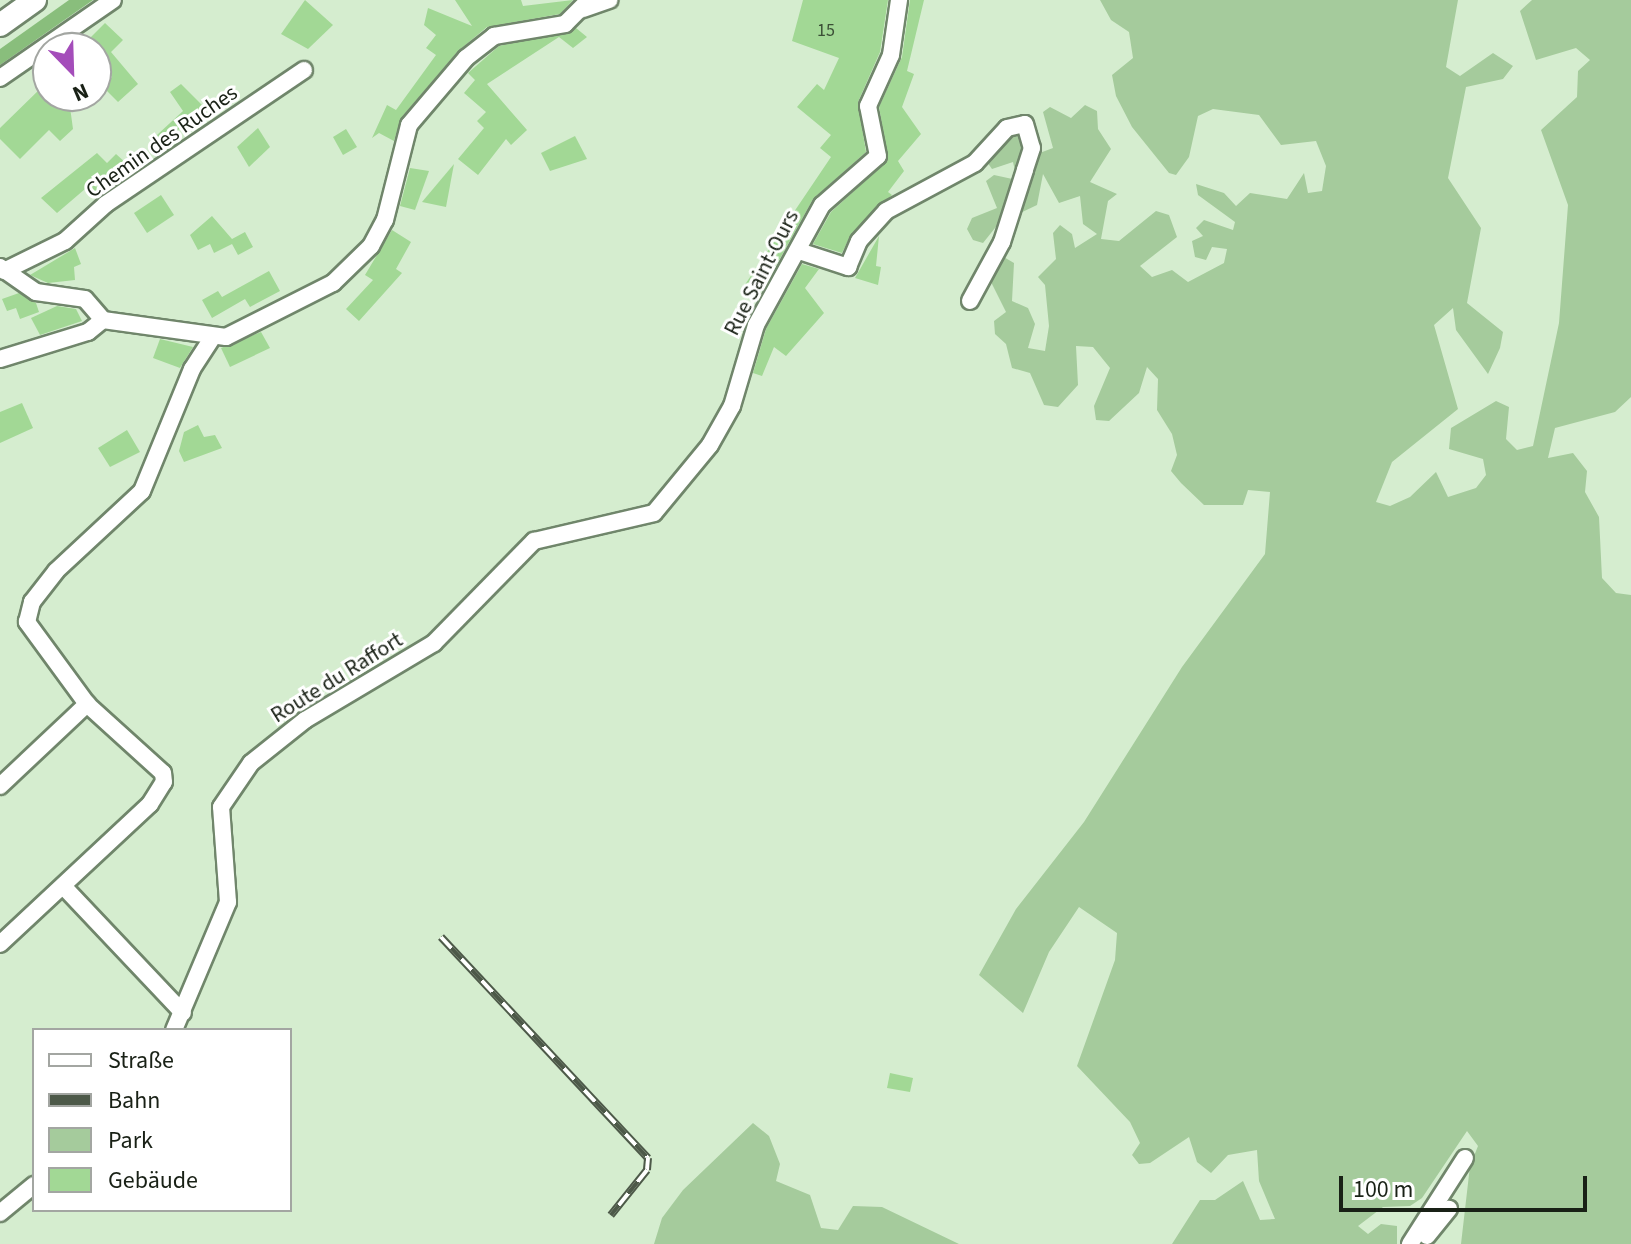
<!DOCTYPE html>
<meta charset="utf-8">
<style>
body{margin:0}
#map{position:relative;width:1631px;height:1244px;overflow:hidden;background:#d5edcf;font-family:"Source Sans 3",sans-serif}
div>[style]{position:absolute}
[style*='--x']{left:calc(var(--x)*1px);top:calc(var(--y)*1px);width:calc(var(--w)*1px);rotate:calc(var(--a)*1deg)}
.green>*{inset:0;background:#a5cb9c}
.water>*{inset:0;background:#89be7c}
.building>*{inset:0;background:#a2d895}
.roads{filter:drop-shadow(2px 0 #70866b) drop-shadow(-2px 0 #70866b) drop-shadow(0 2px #70866b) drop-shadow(0 -2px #70866b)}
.minor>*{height:16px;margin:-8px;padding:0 8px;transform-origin:8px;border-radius:8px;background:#fff}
.secondary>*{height:22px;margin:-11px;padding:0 11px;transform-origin:11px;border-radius:11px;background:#fff}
.rail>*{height:8px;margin-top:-4px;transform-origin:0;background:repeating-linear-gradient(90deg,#fff 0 15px,#4d5949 0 30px);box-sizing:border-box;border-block:2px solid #4d5949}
span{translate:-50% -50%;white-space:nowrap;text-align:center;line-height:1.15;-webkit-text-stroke:6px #fff;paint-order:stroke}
.number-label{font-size:18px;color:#3b4f36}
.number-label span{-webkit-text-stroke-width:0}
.street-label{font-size:22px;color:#192116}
.legend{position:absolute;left:32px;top:1028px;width:260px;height:184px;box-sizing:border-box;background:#fff;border:2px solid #a3a6a2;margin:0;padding:10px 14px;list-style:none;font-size:24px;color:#192116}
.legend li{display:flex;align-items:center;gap:16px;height:40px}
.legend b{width:40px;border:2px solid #a3a6a2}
.north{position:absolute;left:32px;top:32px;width:80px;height:80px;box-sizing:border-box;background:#fff;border:2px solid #a3a6a2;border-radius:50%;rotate:157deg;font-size:22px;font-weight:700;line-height:32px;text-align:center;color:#192116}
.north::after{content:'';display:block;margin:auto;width:28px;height:36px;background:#a44dba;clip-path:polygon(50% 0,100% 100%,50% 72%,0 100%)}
.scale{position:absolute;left:1339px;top:1176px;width:248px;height:36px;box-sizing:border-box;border:4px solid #192116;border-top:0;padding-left:10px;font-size:24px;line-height:28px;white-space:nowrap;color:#192116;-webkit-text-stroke:6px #fff;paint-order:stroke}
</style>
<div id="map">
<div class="green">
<i style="clip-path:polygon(1100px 0,1458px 0,1446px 67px,1460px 76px,1493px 53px,1513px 66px,1503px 79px,1466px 87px,1448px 178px,1481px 228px,1467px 303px,1503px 332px,1500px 348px,1488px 374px,1456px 330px,1453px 308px,1434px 325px,1458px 409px,1392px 462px,1376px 502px,1390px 506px,1410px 497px,1436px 472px,1448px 497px,1476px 488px,1486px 475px,1483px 459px,1449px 449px,1451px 428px,1496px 401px,1509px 407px,1506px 439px,1517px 450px,1533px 446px,1559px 323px,1568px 205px,1541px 130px,1577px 97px,1578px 71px,1590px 60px,1576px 48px,1536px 60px,1520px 11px,1532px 0,1631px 0,1631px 397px,1615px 412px,1555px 428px,1548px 458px,1573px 453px,1587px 471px,1585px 492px,1599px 517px,1602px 578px,1616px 593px,1631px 595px,1631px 1244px,1461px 1244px,1470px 1166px,1478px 1146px,1467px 1131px,1422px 1198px,1410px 1206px,1383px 1207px,1358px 1226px,1368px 1234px,1381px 1224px,1397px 1226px,1397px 1244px,1172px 1244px,1200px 1200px,1215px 1200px,1243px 1181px,1260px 1220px,1275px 1219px,1259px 1181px,1257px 1150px,1228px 1155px,1211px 1173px,1197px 1162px,1189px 1137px,1150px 1163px,1139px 1164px,1132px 1155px,1140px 1143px,1130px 1122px,1077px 1066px,1115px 960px,1117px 933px,1079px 907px,1049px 952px,1023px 1013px,979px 975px,1016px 909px,1084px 822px,1182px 667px,1265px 554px,1270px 492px,1248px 490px,1243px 505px,1204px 505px,1181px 483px,1171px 471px,1177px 455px,1172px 434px,1157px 410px,1158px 379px,1147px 367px,1139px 393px,1109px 421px,1096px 420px,1094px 406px,1110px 368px,1093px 347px,1076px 346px,1078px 385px,1058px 407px,1044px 405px,1030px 373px,1012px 368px,1006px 344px,995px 334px,994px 321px,1006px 312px,989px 278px,1002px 256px,1014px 263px,1012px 301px,1028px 308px,1035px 324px,1028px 348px,1045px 351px,1049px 326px,1045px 285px,1038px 277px,1056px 259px,1053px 233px,1060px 225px,1072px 234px,1075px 248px,1097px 234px,1083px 224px,1080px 196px,1059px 203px,1043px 174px,1037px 205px,999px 223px,983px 243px,973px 240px,967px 229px,972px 218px,997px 208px,986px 181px,994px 175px,1017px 180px,1013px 162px,992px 169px,985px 159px,1016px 128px,1037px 154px,1053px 148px,1043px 112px,1050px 107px,1071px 118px,1085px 105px,1097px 111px,1098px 129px,1111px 149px,1090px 182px,1117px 194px,1108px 201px,1101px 239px,1119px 241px,1156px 211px,1169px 215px,1177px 237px,1140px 266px,1152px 277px,1172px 270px,1188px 282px,1224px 263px,1227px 249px,1212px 247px,1206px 260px,1195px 257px,1192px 241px,1203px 236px,1196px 228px,1204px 220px,1233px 230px,1235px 222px,1198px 195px,1196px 184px,1224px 193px,1236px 206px,1250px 193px,1287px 199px,1304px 173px,1308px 193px,1322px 191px,1326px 166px,1316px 141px,1281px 145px,1259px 115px,1213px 109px,1198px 116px,1189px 157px,1176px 175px,1169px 173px,1132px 127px,1116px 96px,1112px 75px,1133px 58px,1129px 32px,1111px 20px)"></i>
<i style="clip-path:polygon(753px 1123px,769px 1136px,780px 1164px,776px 1181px,810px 1195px,821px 1228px,838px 1230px,853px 1206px,882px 1207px,959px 1244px,654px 1244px,662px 1218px,683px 1190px)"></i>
</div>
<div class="water">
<i style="clip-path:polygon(69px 0,93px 0,0 65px,0 49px)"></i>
</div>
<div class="building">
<i style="clip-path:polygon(305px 0,333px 25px,308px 49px,281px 34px)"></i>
<i style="clip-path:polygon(455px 0,521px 0,523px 6px,573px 0,560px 14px,487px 27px,458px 51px,401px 118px,394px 141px,379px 133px,372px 138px,387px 105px,396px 110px,436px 55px,426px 48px,436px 35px,424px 25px,428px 8px,472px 26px)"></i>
<i style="clip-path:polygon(803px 0,888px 0,880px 52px,858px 102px,866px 152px,813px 199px,757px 300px,742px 289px,831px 157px,820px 148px,831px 135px,797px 107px,817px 84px,824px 90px,839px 58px,792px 41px)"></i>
<i style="clip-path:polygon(910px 0,924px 0,907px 71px,914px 74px,902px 107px,921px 134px,898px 161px,904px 171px,888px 192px,892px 195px,851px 234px,842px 253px,813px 244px,831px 212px,888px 160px,879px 107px,902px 57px)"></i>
<i style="clip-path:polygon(105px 23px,123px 40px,111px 52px,138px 84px,118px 102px,102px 86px,112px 77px,96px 61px,96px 48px,80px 48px)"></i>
<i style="clip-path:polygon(576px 28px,587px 37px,573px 48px,559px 37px,487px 84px,527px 130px,511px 145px,506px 139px,478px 175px,458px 159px,484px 128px,477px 121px,486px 112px,464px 93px,475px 80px,468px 73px,499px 46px)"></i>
<i style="clip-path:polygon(181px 84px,207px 110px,162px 141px,157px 135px,183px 111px,170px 92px)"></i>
<i style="clip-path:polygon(43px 86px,48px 96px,60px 96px,70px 107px,73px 129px,60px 141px,49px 130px,20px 159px,0 139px,0 128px)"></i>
<i style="clip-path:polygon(258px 128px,270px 147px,249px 167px,237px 147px)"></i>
<i style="clip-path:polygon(346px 129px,357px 147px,343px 155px,333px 137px)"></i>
<i style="clip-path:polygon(575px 136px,587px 159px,550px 171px,541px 153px)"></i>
<i style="clip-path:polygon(97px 153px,107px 163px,116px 154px,127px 164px,92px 196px,85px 189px,57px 213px,41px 198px)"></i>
<i style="clip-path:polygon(454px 164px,446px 207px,422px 202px)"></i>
<i style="clip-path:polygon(410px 168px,429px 171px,415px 210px,400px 206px)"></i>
<i style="clip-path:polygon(161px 195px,174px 215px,147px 233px,134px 213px)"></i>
<i style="clip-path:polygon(212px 216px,232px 239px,245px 232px,253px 247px,238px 255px,232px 244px,214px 253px,210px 244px,198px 250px,190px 235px)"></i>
<i style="clip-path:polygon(392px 230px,411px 242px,396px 269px,402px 273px,359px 321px,346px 309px,373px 280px,365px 275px)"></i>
<i style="clip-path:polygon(879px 236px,876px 266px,881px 267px,878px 285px,855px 278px)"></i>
<i style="clip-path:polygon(75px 248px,81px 264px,74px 267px,75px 280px,48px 283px,30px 275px)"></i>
<i style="clip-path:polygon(802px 264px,819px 269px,805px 288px,824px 313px,786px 356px,774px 347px,762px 376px,753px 373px,766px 329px)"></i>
<i style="clip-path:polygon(269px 271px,280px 291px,250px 307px,245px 299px,212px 318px,202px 300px,218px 291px,222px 297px)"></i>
<i style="clip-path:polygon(19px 293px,36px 303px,39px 312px,20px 319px,16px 308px,7px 311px,2px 299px)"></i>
<i style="clip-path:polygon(57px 306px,76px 309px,82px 321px,40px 335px,31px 318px)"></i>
<i style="clip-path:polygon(261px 332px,270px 348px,230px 367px,221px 348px)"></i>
<i style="clip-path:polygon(160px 339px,193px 347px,180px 368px,153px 358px)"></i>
<i style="clip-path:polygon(22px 403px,33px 428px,0 443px,0 412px)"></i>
<i style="clip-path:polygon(198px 425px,204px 437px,215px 435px,222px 448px,184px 462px,179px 451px,184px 432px)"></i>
<i style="clip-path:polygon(127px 430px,140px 452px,110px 467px,98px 448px)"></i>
<i style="clip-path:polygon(890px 1073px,913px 1078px,910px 1092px,887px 1088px)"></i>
</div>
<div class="roads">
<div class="minor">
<i style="--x:583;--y:9;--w:28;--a:-19"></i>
<i style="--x:0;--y:78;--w:137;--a:-34.6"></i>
<i style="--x:799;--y:251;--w:52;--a:18.1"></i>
<i style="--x:848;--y:267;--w:28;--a:-67"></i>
<i style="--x:859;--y:241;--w:40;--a:-48"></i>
<i style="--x:886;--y:211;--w:101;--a:-28.3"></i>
<i style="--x:975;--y:163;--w:47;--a:-47.6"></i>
<i style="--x:1007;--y:128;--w:18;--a:-13"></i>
<i style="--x:1025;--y:124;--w:25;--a:74"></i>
<i style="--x:1032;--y:148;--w:23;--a:108"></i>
<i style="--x:1025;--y:170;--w:76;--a:107.7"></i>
<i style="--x:1002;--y:242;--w:67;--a:118.5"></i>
<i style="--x:0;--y:267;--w:44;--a:34.8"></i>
<i style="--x:36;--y:292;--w:49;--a:8.1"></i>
<i style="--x:85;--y:299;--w:28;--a:49"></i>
<i style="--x:4;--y:271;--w:68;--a:-26.2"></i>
<i style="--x:65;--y:241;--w:55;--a:-42.1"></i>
<i style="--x:106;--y:204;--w:239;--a:-34.1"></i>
<i style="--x:103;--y:320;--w:124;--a:7.9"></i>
<i style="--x:226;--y:337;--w:120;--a:-26.8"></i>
<i style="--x:333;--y:283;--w:53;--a:-44.2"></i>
<i style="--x:371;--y:246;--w:30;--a:-62"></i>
<i style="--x:385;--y:220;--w:98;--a:-75.8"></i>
<i style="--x:409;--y:125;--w:88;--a:-49.6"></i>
<i style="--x:466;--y:58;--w:36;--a:-38"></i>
<i style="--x:494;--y:36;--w:72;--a:-9.6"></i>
<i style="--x:565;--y:24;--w:34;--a:-45"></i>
<i style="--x:0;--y:359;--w:92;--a:-17.1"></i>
<i style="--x:88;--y:332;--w:19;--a:-39"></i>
<i style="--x:0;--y:786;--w:120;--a:-43.3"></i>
<i style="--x:64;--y:887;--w:173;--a:46.6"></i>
<i style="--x:0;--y:944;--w:205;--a:-43"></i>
<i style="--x:150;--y:804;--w:26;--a:-58"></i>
<i style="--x:164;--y:782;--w:9;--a:-96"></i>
<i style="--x:163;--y:773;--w:103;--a:-137.8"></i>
<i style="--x:87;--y:704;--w:102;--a:-126.2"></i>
<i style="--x:27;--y:622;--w:21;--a:-76"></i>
<i style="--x:32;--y:602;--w:39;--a:-52"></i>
<i style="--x:56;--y:571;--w:117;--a:-42.9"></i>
<i style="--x:142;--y:491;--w:132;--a:-67.7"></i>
<i style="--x:192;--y:369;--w:38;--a:-57"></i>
<i style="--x:174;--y:1030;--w:139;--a:-67.1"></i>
<i style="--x:228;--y:902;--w:95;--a:-94.2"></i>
<i style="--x:221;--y:807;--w:53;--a:-55.7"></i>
<i style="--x:251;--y:763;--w:69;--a:-38.5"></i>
<i style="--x:305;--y:720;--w:150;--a:-30.8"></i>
<i style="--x:434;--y:643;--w:143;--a:-45.6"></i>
<i style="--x:534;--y:541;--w:123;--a:-13.1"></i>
<i style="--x:654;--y:513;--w:88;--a:-50.5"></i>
<i style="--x:710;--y:445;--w:45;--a:-60.6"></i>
<i style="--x:732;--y:406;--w:84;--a:-73.5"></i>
<i style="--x:756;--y:325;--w:137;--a:-61.2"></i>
<i style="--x:822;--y:205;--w:74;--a:-41.2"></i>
<i style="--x:878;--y:156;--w:51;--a:-101.3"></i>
<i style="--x:868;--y:106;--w:56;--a:-65.7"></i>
<i style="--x:891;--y:55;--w:56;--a:-81.7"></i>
<i style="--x:0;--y:1213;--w:44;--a:-39.5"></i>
<i style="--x:1427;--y:1236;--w:35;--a:-51"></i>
<i style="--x:1410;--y:1244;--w:102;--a:-57.4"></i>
</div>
<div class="secondary">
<i style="--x:0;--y:25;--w:43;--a:-35.5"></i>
</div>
</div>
<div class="rail">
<i style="--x:441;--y:937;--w:303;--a:46.9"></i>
<i style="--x:648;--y:1158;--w:12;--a:95"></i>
<i style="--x:647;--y:1170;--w:58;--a:128.7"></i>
</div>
<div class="number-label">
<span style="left:826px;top:31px">15</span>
</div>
<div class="street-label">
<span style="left:162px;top:142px;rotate:-35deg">Chemin des Ruches</span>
<span style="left:762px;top:273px;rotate:-63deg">Rue Saint-Ours</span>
<span style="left:337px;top:678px;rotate:-32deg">Route du Raffort</span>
</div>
<ul class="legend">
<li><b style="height:10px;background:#fff"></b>Straße</li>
<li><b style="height:10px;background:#4d5949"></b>Bahn</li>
<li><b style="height:22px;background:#a5cb9c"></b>Park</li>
<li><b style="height:22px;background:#a2d895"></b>Gebäude</li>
</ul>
<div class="north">N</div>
<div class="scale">100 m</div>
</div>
